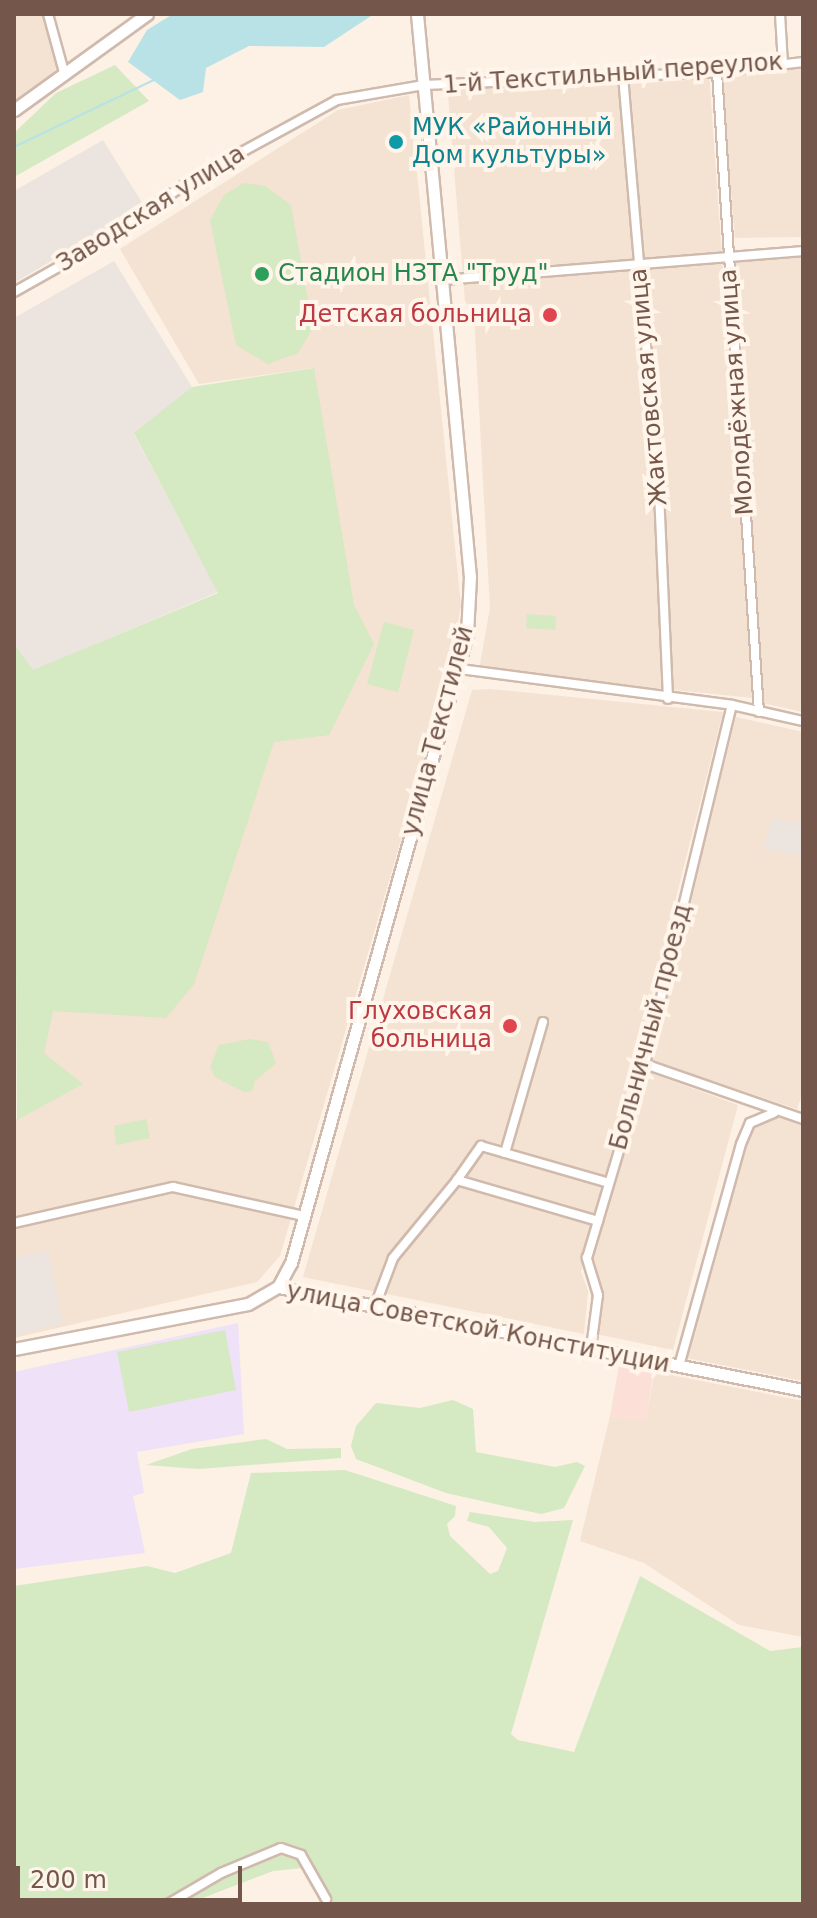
<!DOCTYPE html>
<meta charset="utf-8">
<style>
body{margin:0}
#map{position:relative;width:817px;height:1918px;overflow:hidden;background:#fcf1e4;font-family:"DejaVu Sans",sans-serif}
div>[style]{position:absolute}
[style*='--x']{left:calc(var(--x)*1px);top:calc(var(--y)*1px);width:calc(var(--w)*1px);rotate:calc(var(--a)*1deg)}
.residential>*{inset:0;background:#f4e2d2}
.commercial>*{inset:0;background:#fce0d8}
.industrial>*{inset:0;background:#ece4de}
.education>*{inset:0;background:#eee1f8}
.green>*{inset:0;background:#d5e9c2}
.water>*{inset:0;background:#b8e2e5}
.stream>*{height:2px;margin:-1px;padding:0 1px;transform-origin:1px;border-radius:1px;background:#b8e2e5}
.roads{filter:drop-shadow(2px 0 #cfbaad) drop-shadow(-2px 0 #cfbaad) drop-shadow(0 2px #cfbaad) drop-shadow(0 -2px #cfbaad)}
.street>*{height:8px;margin:-4px;padding:0 4px;transform-origin:4px;border-radius:4px;background:#fff}
.secondary>*{height:11px;margin:-5.5px;padding:0 5.5px;transform-origin:5.5px;border-radius:5.5px;background:#fff}
.dots>*{width:22px;height:22px;translate:-50% -50%;box-sizing:border-box;border:4px solid #fff5ea;border-radius:50%}
span{translate:-50% -50%;white-space:nowrap;text-align:center;line-height:1.15;-webkit-text-stroke:8px #fff5ea;paint-order:stroke}
.street-label{font-size:24px;color:#74564a}
.culture-label{font-size:24px;color:#0d838f}
.left{translate:0 -50%;text-align:left}
.leisure-label{font-size:24px;color:#27864d}
.health-label{font-size:24px;color:#be3a42}
.right{translate:-100% -50%;text-align:right}
.frame{position:absolute;inset:0;border:16px solid #74564a;pointer-events:none}
.scale{position:absolute;left:16px;top:1866px;width:226px;height:36px;box-sizing:border-box;border:4px solid #74564a;border-top:0;padding-left:10px;font-size:24px;line-height:28px;white-space:nowrap;color:#74564a;-webkit-text-stroke:6px #fff5ea;paint-order:stroke}
</style>
<div id="map">
<div class="residential">
<i style="clip-path:polygon(14px 14px,42px 14px,58px 64px,54px 73px,14px 102px)"></i>
<i style="clip-path:polygon(803px 66px,803px 237px,735px 238px,721px 71px)"></i>
<i style="clip-path:polygon(709px 73px,753px 698px,479px 670px,490px 608px,474px 315px,465px 301px,447px 83px)"></i>
<i style="clip-path:polygon(409px 95px,461px 606px,445px 688px,280px 1256px,257px 1282px,14px 1338px,14px 1115px,17px 1120px,42px 1053px,51px 1010px,272px 741px,352px 604px,312px 368px,199px 384px,120px 249px,338px 110px)"></i>
<i style="clip-path:polygon(803px 256px,803px 712px,763px 703px,733px 262px)"></i>
<i style="clip-path:polygon(490px 689px,723px 712px,581px 1272px,588px 1291px,584px 1334px,303px 1277px,472px 690px)"></i>
<i style="clip-path:polygon(736px 717px,803px 732px,803px 1092px,797px 1109px,651px 1060px)"></i>
<i style="clip-path:polygon(648px 1072px,738px 1105px,673px 1350px,596px 1334px,603px 1294px,592px 1256px)"></i>
<i style="clip-path:polygon(776px 1116px,803px 1126px,803px 1381px,686px 1358px,746px 1144px,755px 1126px)"></i>
<i style="clip-path:polygon(655px 1372px,803px 1401px,803px 1637px,739px 1625px,644px 1563px,580px 1541px,610px 1416px,645px 1421px)"></i>
</div>
<div class="commercial">
<i style="clip-path:polygon(619px 1365px,654px 1372px,645px 1422px,610px 1416px)"></i>
</div>
<div class="industrial">
<i style="clip-path:polygon(103px 140px,144px 206px,14px 283px,14px 191px)"></i>
<i style="clip-path:polygon(114px 261px,192px 387px,134px 434px,218px 592px,32px 671px,14px 644px,14px 318px)"></i>
<i style="clip-path:polygon(772px 818px,803px 824px,803px 856px,764px 849px)"></i>
<i style="clip-path:polygon(48px 1250px,63px 1323px,14px 1335px,14px 1258px)"></i>
</div>
<div class="education">
<i style="clip-path:polygon(238px 1323px,244px 1434px,137px 1452px,144px 1493px,133px 1496px,145px 1553px,14px 1569px,14px 1372px)"></i>
</div>
<div class="green">
<i style="clip-path:polygon(115px 65px,149px 101px,14px 177px,14px 133px,56px 93px)"></i>
<i style="clip-path:polygon(244px 183px,265px 186px,291px 205px,313px 328px,298px 353px,268px 364px,236px 345px,210px 220px,224px 195px)"></i>
<i style="clip-path:polygon(314px 368px,354px 605px,374px 644px,329px 735px,274px 742px,194px 984px,166px 1018px,53px 1011px,44px 1053px,83px 1084px,17px 1120px,14px 644px,33px 670px,218px 593px,134px 433px,192px 387px)"></i>
<i style="clip-path:polygon(527px 614px,556px 616px,555px 630px,526px 628px)"></i>
<i style="clip-path:polygon(384px 622px,414px 630px,398px 692px,367px 684px)"></i>
<i style="clip-path:polygon(250px 1039px,268px 1042px,276px 1063px,255px 1081px,252px 1091px,244px 1092px,215px 1077px,210px 1067px,219px 1045px)"></i>
<i style="clip-path:polygon(146px 1119px,150px 1138px,116px 1145px,114px 1126px)"></i>
<i style="clip-path:polygon(225px 1330px,236px 1390px,129px 1412px,117px 1352px)"></i>
<i style="clip-path:polygon(453px 1400px,473px 1409px,476px 1452px,555px 1467px,577px 1462px,585px 1466px,564px 1508px,541px 1514px,446px 1493px,356px 1459px,351px 1446px,356px 1426px,376px 1403px,420px 1408px)"></i>
<i style="clip-path:polygon(266px 1439px,287px 1449px,341px 1448px,341px 1458px,199px 1469px,146px 1465px,192px 1449px)"></i>
<i style="clip-path:polygon(345px 1470px,456px 1506px,455px 1516px,447px 1524px,450px 1536px,490px 1574px,498px 1571px,507px 1548px,489px 1527px,467px 1521px,470px 1512px,535px 1522px,573px 1520px,511px 1734px,518px 1740px,574px 1752px,640px 1576px,770px 1651px,803px 1647px,803px 1904px,320px 1904px,312px 1878px,302px 1868px,273px 1871px,187px 1904px,14px 1904px,14px 1586px,147px 1566px,175px 1573px,231px 1553px,251px 1473px)"></i>
</div>
<div class="water">
<i style="clip-path:polygon(173px 14px,195px 15px,374px 14px,324px 47px,249px 46px,206px 68px,203px 92px,180px 100px,128px 62px,147px 30px)"></i>
</div>
<div class="stream">
<i style="--x:14;--y:147;--w:155;--a:-25.6"></i>
</div>
<div class="roads">
<div class="street">
<i style="--x:48;--y:14;--w:60;--a:74.6"></i>
<i style="--x:780;--y:14;--w:50;--a:86.6"></i>
<i style="--x:717;--y:72;--w:641;--a:86.25"></i>
<i style="--x:623;--y:76;--w:418;--a:85.1"></i>
<i style="--x:659;--y:492;--w:207;--a:87.5"></i>
<i style="--x:444;--y:280;--w:360;--a:-4.6"></i>
<i style="--x:14;--y:292;--w:100;--a:-29.4"></i>
<i style="--x:101;--y:243;--w:113;--a:-35"></i>
<i style="--x:194;--y:178;--w:163;--a:-28.6"></i>
<i style="--x:337;--y:100;--w:88;--a:-9.8"></i>
<i style="--x:424;--y:85;--w:293;--a:-2.5"></i>
<i style="--x:717;--y:72;--w:87;--a:-6.6"></i>
<i style="--x:460;--y:669;--w:274;--a:7.5"></i>
<i style="--x:732;--y:705;--w:73;--a:12.7"></i>
<i style="--x:543;--y:1022;--w:136;--a:106.2"></i>
<i style="--x:505;--y:1153;--w:108;--a:16.1"></i>
<i style="--x:645;--y:1064;--w:167;--a:19.2"></i>
<i style="--x:457;--y:1180;--w:42;--a:-54.8"></i>
<i style="--x:481;--y:1146;--w:25;--a:16"></i>
<i style="--x:14;--y:1223;--w:163;--a:-12.8"></i>
<i style="--x:173;--y:1187;--w:134;--a:12.5"></i>
<i style="--x:375;--y:1306;--w:51;--a:-69.4"></i>
<i style="--x:393;--y:1258;--w:101;--a:-50.6"></i>
<i style="--x:457;--y:1180;--w:147;--a:16.2"></i>
<i style="--x:591;--y:1348;--w:53;--a:-82.5"></i>
<i style="--x:598;--y:1295;--w:39;--a:-107"></i>
<i style="--x:587;--y:1258;--w:202;--a:-73.4"></i>
<i style="--x:645;--y:1064;--w:369;--a:-76.4"></i>
<i style="--x:679;--y:1366;--w:230;--a:-74.4"></i>
<i style="--x:741;--y:1144;--w:23;--a:-67"></i>
<i style="--x:750;--y:1123;--w:26;--a:-23"></i>
<i style="--x:168;--y:1904;--w:61;--a:-30.3"></i>
<i style="--x:221;--y:1873;--w:65;--a:-22.6"></i>
<i style="--x:281;--y:1848;--w:21;--a:19"></i>
<i style="--x:301;--y:1855;--w:51;--a:60.4"></i>
</div>
<div class="secondary">
<i style="--x:14;--y:110;--w:164;--a:-35.8"></i>
<i style="--x:278;--y:1287;--w:535;--a:11.1"></i>
<i style="--x:14;--y:1349;--w:238;--a:-10.9"></i>
<i style="--x:248;--y:1304;--w:34;--a:-30"></i>
<i style="--x:278;--y:1287;--w:27;--a:-62"></i>
<i style="--x:291;--y:1263;--w:653;--a:-74.37"></i>
<i style="--x:467;--y:634;--w:57;--a:-87"></i>
<i style="--x:470;--y:577;--w:565;--a:-95.38"></i>
</div>
</div>
<div class="dots">
<i style="left:396px;top:142px;background:#0f9aa8"></i>
<i style="left:262px;top:274px;background:#2e9e5b"></i>
<i style="left:550px;top:315px;background:#e0444e"></i>
<i style="left:510px;top:1026px;background:#e0444e"></i>
</div>
<div class="street-label">
<span style="left:613px;top:74px;rotate:-4deg">1-й Текстильный переулок</span>
<span style="left:151px;top:209px;rotate:-32deg">Заводская улица</span>
<span style="left:649px;top:387px;rotate:-95deg">Жактовская улица</span>
<span style="left:737px;top:392px;rotate:-94deg">Молодёжная улица</span>
<span style="left:438px;top:731px;rotate:-75deg">улица Текстилей</span>
<span style="left:651px;top:1027px;rotate:-75deg">Больничный проезд</span>
<span style="left:478px;top:1328px;rotate:11deg">улица Советской Конституции</span>
</div>
<div class="culture-label">
<span class="left" style="left:412px;top:142px">МУК «Районный<br>Дом культуры»</span>
</div>
<div class="leisure-label">
<span class="left" style="left:278px;top:274px">Стадион НЗТА "Труд"</span>
</div>
<div class="health-label">
<span class="right" style="left:532px;top:315px">Детская больница</span>
<span class="right" style="left:492px;top:1026px">Глуховская<br>больница</span>
</div>
<div class="frame"></div>
<div class="scale">200 m</div>
</div>
